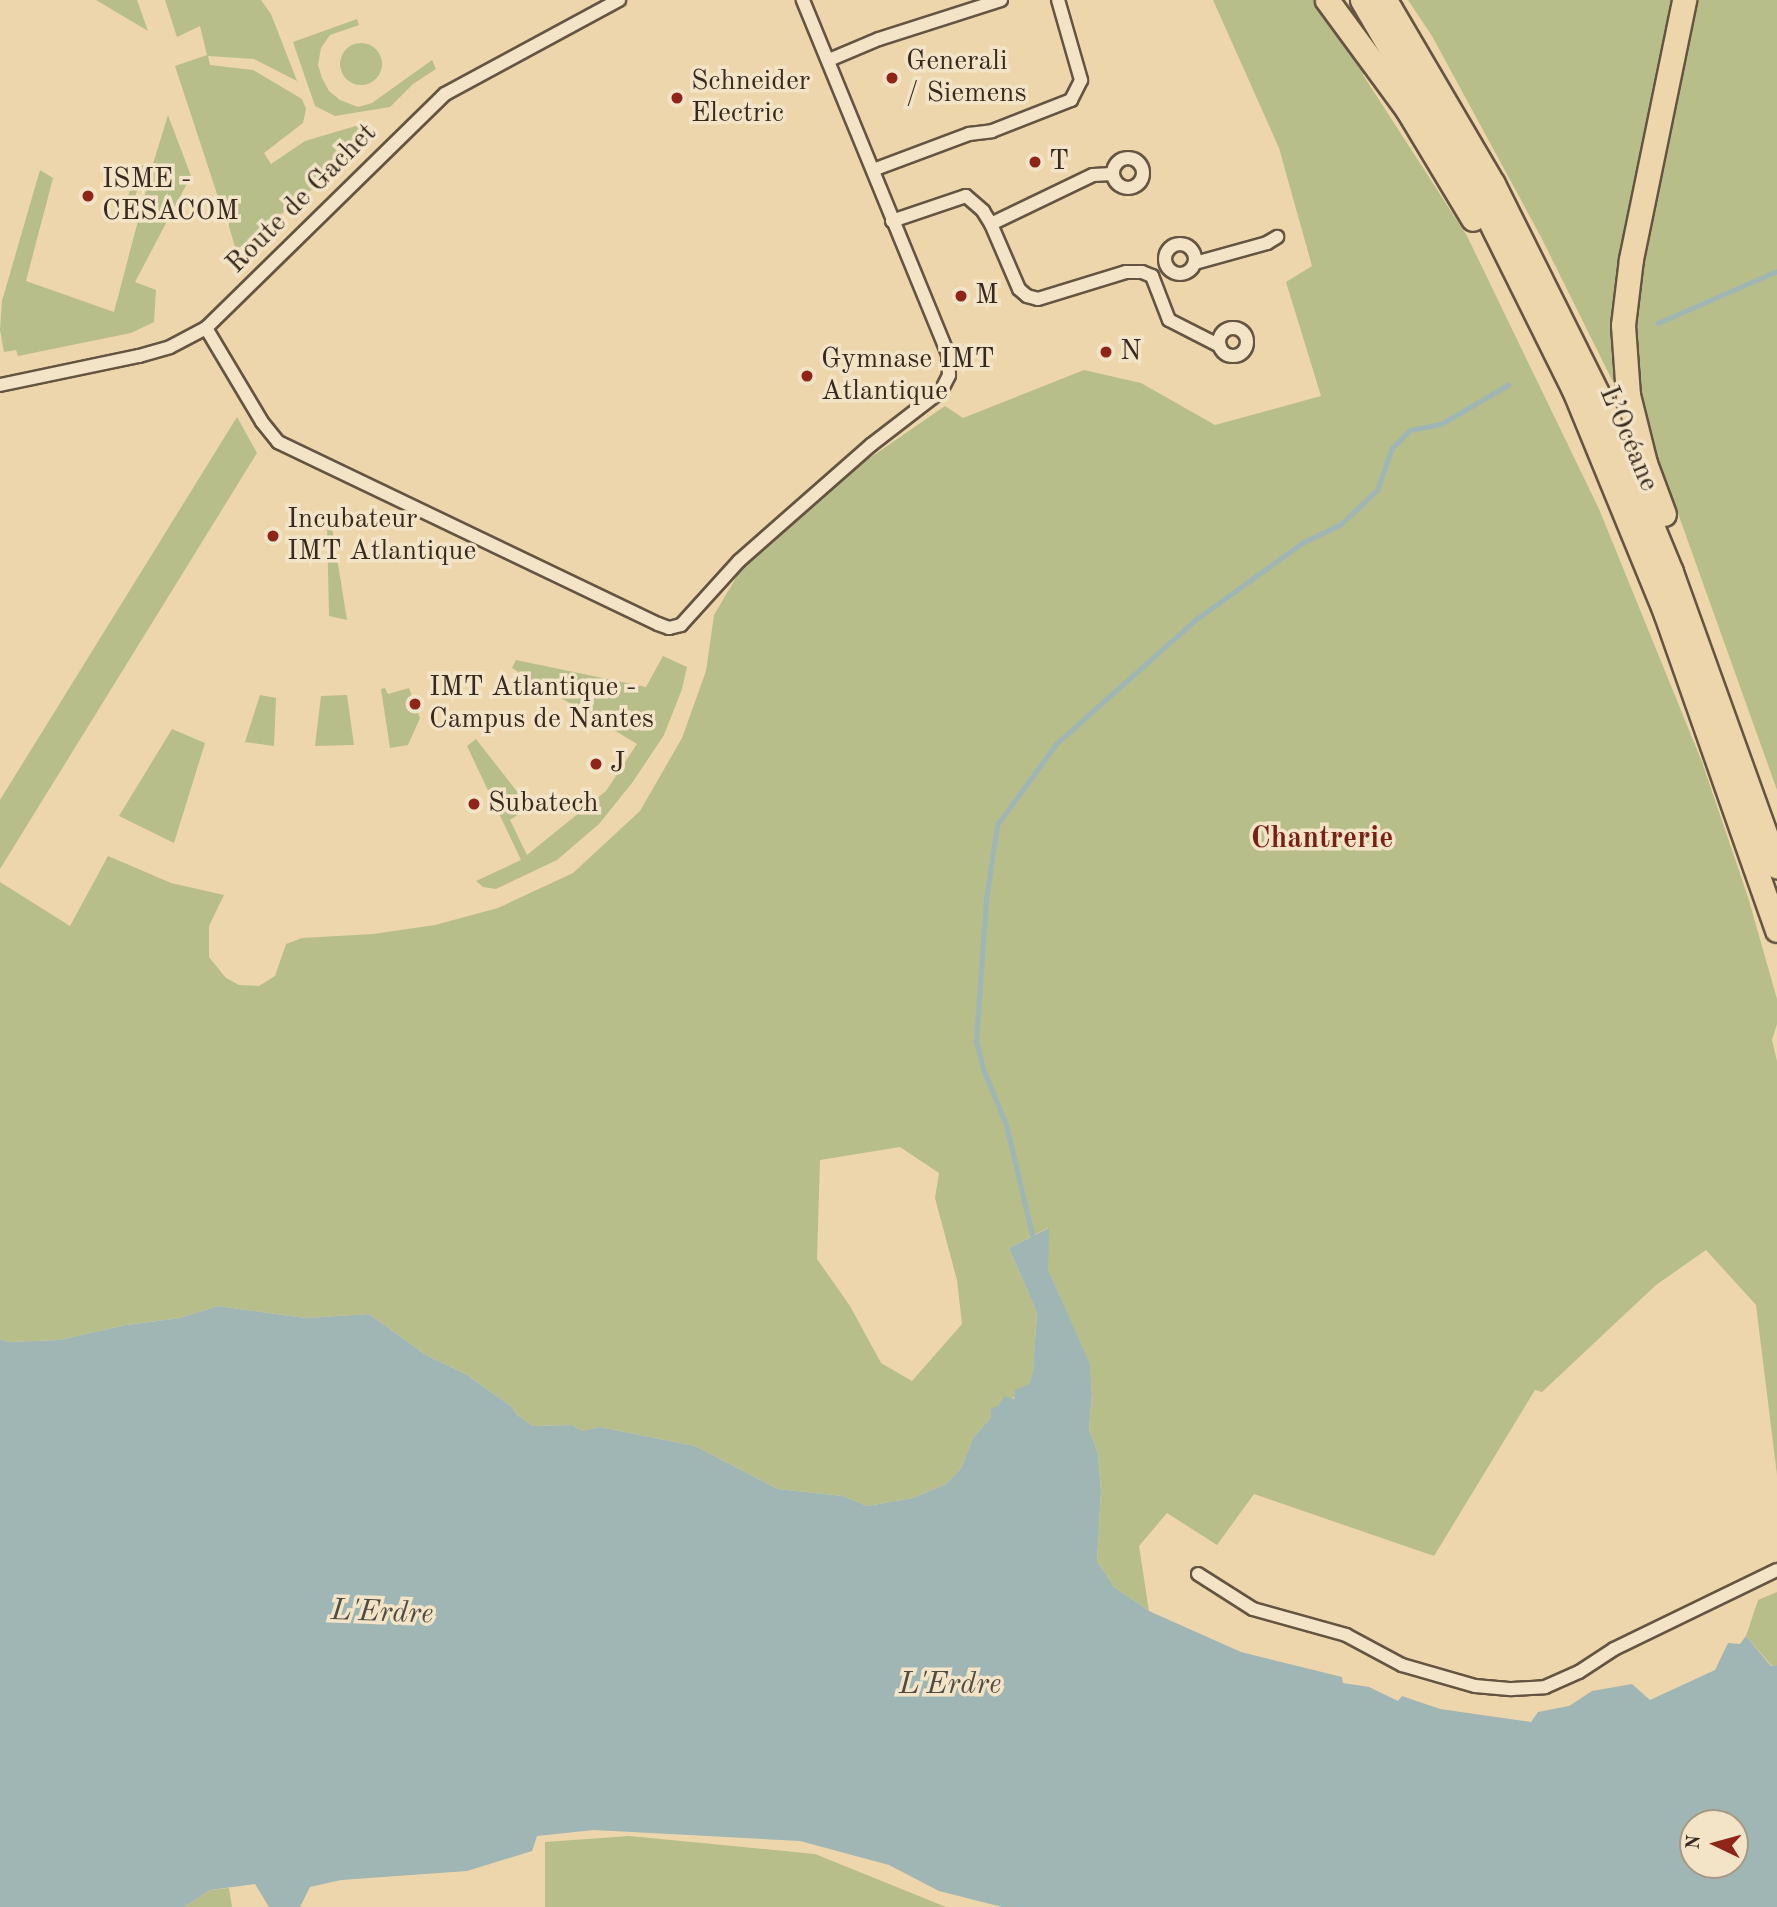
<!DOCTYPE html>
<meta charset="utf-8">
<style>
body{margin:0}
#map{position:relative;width:1777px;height:1907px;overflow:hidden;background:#edd6ab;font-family:"Old Standard TT",serif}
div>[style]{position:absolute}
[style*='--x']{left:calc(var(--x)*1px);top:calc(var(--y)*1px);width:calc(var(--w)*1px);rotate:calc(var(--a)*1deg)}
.green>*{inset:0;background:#b7be8a}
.round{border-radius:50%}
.water>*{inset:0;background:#9fb6b5}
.stream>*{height:4.5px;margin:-2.25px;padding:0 2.25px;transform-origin:2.25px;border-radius:2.25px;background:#9fb6b5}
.roads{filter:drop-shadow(2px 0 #645441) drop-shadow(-2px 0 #645441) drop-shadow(0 2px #645441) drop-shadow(0 -2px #645441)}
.street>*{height:12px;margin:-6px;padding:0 6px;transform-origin:6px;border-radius:6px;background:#f3e4c8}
.street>.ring{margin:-6px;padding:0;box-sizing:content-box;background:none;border:12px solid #f3e4c8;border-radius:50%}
.highway>*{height:23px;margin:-11.5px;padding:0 11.5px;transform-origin:11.5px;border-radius:11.5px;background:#edd6ab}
.dots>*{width:19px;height:19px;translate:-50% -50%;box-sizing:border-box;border:4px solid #f3e4c8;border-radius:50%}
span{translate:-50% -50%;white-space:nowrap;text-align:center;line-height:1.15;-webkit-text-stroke:7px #f3e4c8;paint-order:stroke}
.poi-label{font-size:28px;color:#36291e}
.left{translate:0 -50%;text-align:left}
.street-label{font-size:28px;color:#36291e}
.neighbourhood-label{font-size:30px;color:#7a1f14;font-weight:700}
.water-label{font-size:30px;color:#504c44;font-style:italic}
.north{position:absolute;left:1679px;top:1809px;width:70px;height:70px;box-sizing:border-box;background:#f3e4c8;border:2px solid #a79984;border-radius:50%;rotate:275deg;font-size:19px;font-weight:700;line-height:28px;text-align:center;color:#36291e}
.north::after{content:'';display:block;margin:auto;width:24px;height:32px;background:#8f2418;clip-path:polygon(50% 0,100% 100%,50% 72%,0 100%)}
</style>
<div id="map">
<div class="green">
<i style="clip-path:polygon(96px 0,137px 0,148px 31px)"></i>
<i style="clip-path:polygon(165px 0,261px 0,271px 14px,297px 81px,254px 59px,208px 56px,210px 65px,253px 70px,302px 99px,306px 109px,303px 123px,264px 153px,271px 164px,305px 141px,359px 125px,369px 127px,313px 180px,325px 179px,236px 250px,224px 210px,230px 203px,218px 197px,175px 66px,207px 55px,200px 26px,177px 37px)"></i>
<i style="clip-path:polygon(evenodd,1213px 0,1344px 0,1372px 42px,1363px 75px,1467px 236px,1599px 509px,1702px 762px,1748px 897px,1777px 999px,1777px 1024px,1772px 1040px,1777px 1061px,1777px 1475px,1756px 1305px,1706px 1250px,1656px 1285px,1542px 1392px,1535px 1390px,1434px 1556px,1254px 1494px,1217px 1545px,1167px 1513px,1139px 1546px,1149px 1611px,1114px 1587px,1097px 1561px,1101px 1491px,1098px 1454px,1089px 1429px,1092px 1394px,1090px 1365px,1048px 1269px,1048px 1228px,1009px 1248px,1037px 1313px,1033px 1370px,1029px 1384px,991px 1417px,973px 1438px,961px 1468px,946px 1484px,913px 1498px,867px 1506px,843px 1496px,778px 1489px,695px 1446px,600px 1427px,582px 1431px,572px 1425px,533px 1426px,517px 1415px,512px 1407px,467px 1375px,426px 1355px,369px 1314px,306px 1318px,218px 1306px,180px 1318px,126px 1325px,59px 1340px,9px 1342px,0 1339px,0 882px,70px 926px,108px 856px,171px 883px,224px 895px,209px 926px,209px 957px,226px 978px,239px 985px,259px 986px,275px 976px,286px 944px,302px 938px,373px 934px,435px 925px,498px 908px,573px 873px,640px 811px,682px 738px,706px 671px,714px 615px,747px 559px,845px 475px,945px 406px,963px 418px,1084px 370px,1141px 383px,1215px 425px,1321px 396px,1286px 282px,1312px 266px,1279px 148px,1213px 0,900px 1147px,939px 1173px,935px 1198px,957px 1280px,962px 1324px,912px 1381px,881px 1363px,850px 1306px,817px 1259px,820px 1160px,900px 1147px)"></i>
<i style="clip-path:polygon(1408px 0,1777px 0,1777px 790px,1656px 452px,1640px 387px,1613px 382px,1541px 237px,1432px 36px)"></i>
<i style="clip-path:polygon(357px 19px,359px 25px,330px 35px,321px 48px,318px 65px,322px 78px,329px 91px,340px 100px,358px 107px,372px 103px,432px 60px,436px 69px,413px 84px,390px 107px,335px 116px,315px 106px,293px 42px)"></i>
<i class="round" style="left:340px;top:43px;width:42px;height:42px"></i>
<i style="clip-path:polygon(168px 115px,191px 176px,135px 282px,156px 290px,154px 322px,131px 333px,18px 356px,16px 350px,4px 352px,0 330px,2px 301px,40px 170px,53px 178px,26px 281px,114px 312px,148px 183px,140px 181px,128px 220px,122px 219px,137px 164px,143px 166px,141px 174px,149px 177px)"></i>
<i style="clip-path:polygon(237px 417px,257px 453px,0 869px,0 800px)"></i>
<i style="clip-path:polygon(331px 521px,347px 620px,329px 616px,327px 523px)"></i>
<i style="clip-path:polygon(663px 656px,687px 667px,682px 689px,664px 735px,632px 783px,599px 824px,557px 860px,496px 889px,483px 887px,476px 881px,521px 860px,467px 746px,476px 739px,529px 807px,510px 820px,527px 855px,606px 791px,637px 744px,512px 668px,516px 660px,646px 687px)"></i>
<i style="clip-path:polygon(385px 688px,388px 694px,409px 688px,420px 718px,408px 745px,390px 748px,381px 689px)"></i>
<i style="clip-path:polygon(260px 695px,276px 698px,274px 746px,245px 742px)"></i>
<i style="clip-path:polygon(347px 695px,354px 745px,315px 746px,321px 696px)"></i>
<i style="clip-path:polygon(172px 729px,205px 743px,174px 843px,119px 816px)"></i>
<i style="clip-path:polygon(1777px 1592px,1777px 1665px,1772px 1666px,1746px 1636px,1758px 1600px)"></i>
<i style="clip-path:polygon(629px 1836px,815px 1854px,946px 1907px,545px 1907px,545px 1842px)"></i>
<i style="clip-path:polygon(229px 1888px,232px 1907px,184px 1907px,210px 1890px)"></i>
</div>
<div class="water">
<i style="clip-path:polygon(evenodd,1049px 1228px,1048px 1269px,1090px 1364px,1092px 1394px,1089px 1429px,1098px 1454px,1101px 1491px,1097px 1561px,1114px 1587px,1149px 1611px,1241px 1652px,1342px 1677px,1343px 1683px,1369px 1687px,1398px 1701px,1402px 1696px,1440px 1709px,1531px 1722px,1538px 1712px,1569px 1706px,1592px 1691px,1632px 1684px,1650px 1700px,1715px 1670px,1728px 1643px,1740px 1644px,1746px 1636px,1771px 1666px,1777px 1665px,1777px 1907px,1002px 1907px,939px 1891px,889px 1865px,800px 1841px,594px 1830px,537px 1836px,532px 1851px,467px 1871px,341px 1880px,310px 1887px,300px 1907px,269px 1907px,255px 1884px,210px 1890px,184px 1907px,0 1907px,0 1339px,9px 1342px,59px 1340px,126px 1325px,180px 1318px,218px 1306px,306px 1318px,369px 1314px,426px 1355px,467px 1375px,512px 1407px,517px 1415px,533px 1426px,572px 1425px,582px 1431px,600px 1427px,695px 1446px,778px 1489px,843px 1496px,867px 1506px,913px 1498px,946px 1484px,961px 1468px,973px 1438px,991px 1417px,991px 1408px,998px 1406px,1005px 1396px,1014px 1399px,1015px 1390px,1029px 1384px,1033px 1370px,1037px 1313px,1009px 1248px,1049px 1228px,1735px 1823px,1735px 1865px,1693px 1865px,1693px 1823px,1735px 1823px)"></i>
</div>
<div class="stream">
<i style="--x:1658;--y:323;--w:130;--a:-23.6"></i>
<i style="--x:1033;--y:1239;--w:117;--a:-103.3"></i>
<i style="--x:1006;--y:1125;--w:61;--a:-112.3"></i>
<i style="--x:983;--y:1069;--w:30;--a:-104"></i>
<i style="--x:976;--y:1040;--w:141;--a:-85.9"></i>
<i style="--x:986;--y:899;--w:75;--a:-81.5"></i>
<i style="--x:997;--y:825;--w:100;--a:-53.9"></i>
<i style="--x:1056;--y:744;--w:186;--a:-41.7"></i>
<i style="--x:1195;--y:620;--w:132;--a:-35.7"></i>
<i style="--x:1302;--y:543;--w:43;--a:-26"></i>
<i style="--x:1341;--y:524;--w:50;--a:-43.4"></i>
<i style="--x:1377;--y:490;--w:45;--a:-70.3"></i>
<i style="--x:1392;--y:448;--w:25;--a:-45"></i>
<i style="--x:1410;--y:430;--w:32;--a:-11"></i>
<i style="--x:1441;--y:424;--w:78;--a:-30.2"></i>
</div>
<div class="roads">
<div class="street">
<i style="--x:829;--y:60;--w:54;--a:-22.8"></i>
<i style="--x:879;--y:39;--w:128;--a:-17.7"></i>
<i class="ring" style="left:1113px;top:158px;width:18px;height:18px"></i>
<i style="--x:873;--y:170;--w:103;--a:-20.6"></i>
<i style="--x:969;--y:134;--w:23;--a:-7"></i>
<i style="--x:992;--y:131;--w:85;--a:-21.4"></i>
<i style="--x:1071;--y:100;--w:22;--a:-63"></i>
<i style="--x:1081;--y:80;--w:83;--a:-106"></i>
<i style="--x:892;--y:221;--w:78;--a:-18.7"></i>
<i style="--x:966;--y:196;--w:23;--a:41"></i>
<i style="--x:983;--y:211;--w:15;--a:58"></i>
<i style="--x:991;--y:224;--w:71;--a:66.7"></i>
<i style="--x:1019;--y:289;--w:11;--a:41"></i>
<i style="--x:1027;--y:296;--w:11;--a:15"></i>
<i style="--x:1038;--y:299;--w:92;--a:-17.1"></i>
<i style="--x:1126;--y:272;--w:16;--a:0"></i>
<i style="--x:1142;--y:272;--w:11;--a:22"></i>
<i style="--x:1152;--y:276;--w:47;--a:68.9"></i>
<i style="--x:1169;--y:320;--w:57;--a:27"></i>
<i style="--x:991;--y:224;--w:113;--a:-25.7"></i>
<i style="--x:1093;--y:175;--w:19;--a:-3"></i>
<i class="ring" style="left:1165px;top:244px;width:18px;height:18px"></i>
<i style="--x:1195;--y:263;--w:75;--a:-15.5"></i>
<i style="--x:1267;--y:243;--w:12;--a:-31"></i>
<i class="ring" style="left:1219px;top:328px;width:16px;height:16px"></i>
<i style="--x:206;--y:328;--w:109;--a:59.2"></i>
<i style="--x:262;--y:422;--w:26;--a:51"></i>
<i style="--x:278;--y:442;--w:421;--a:25.6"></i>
<i style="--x:658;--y:624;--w:12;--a:20"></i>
<i style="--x:669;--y:628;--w:12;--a:-14"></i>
<i style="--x:681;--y:625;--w:86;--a:-47.8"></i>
<i style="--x:739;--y:561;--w:176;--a:-41.3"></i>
<i style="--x:871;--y:445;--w:88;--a:-37.6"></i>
<i style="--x:941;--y:391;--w:18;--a:-63"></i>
<i style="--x:949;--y:375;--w:21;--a:-93"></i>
<i style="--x:948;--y:354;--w:383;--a:-112.3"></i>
<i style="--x:0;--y:385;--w:142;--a:-11.8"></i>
<i style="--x:139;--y:356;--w:32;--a:-16"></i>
<i style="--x:170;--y:347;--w:41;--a:-27.8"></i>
<i style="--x:206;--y:328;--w:334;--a:-44.4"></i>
<i style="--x:445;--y:94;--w:198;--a:-28.4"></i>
<i style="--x:1198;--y:1574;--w:65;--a:32.5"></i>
<i style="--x:1253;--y:1609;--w:97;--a:15.6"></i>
<i style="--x:1346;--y:1635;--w:64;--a:28.2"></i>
<i style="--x:1402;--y:1665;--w:76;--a:16"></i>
<i style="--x:1475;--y:1686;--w:37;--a:5"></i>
<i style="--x:1512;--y:1689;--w:33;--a:-3"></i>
<i style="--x:1545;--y:1687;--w:37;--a:-24"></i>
<i style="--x:1579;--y:1672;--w:42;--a:-33.3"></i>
<i style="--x:1614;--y:1649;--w:181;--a:-25.9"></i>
</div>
<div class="highway">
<i style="--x:1327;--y:0;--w:135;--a:53.7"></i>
<i style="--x:1407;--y:109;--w:128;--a:59"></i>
<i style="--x:1362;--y:0;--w:238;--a:59.7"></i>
<i style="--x:1482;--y:205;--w:207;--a:63.6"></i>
<i style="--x:1574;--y:390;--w:240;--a:67.7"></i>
<i style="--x:1665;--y:612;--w:337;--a:70.6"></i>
<i style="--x:1385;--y:0;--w:213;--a:59.6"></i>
<i style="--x:1493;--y:184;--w:233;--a:63.5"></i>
<i style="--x:1597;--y:393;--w:194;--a:67.5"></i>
<i style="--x:1671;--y:572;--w:313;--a:70.2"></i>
<i style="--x:1664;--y:514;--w:54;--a:-110.4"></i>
<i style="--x:1645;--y:463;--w:70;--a:-104"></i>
<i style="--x:1628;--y:395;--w:70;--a:-94.1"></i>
<i style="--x:1623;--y:325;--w:66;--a:-83.1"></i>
<i style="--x:1631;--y:259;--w:264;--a:-78.4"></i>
</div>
</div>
<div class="dots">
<i style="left:892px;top:78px;background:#8f2418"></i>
<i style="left:677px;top:98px;background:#8f2418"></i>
<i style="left:1035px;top:162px;background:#8f2418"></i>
<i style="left:88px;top:196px;background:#8f2418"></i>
<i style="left:961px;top:296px;background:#8f2418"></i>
<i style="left:1106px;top:352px;background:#8f2418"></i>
<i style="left:807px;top:376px;background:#8f2418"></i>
<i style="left:273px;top:536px;background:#8f2418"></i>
<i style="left:415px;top:704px;background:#8f2418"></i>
<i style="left:596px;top:764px;background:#8f2418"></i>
<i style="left:474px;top:804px;background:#8f2418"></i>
</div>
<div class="poi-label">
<span class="left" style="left:906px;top:78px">Generali<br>/ Siemens</span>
<span class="left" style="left:691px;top:98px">Schneider<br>Electric</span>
<span class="left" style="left:1049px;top:162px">T</span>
<span class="left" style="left:102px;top:196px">ISME -<br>CESACOM</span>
<span class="left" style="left:975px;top:296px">M</span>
<span class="left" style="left:1120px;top:352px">N</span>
<span class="left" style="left:821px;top:376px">Gymnase IMT<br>Atlantique</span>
<span class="left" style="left:287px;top:536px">Incubateur<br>IMT Atlantique</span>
<span class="left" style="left:429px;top:704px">IMT Atlantique -<br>Campus de Nantes</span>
<span class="left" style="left:610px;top:764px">J</span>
<span class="left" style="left:488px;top:804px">Subatech</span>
</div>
<div class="street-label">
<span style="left:302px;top:199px;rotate:-45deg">Route de Gachet</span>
<span style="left:1628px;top:439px;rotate:67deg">L’Océane</span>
</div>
<div class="neighbourhood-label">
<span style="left:1322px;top:839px">Chantrerie</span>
</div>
<div class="water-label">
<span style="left:382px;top:1613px;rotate:2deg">L'Erdre</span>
<span style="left:950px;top:1685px">L'Erdre</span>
</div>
<div class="north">N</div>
</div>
